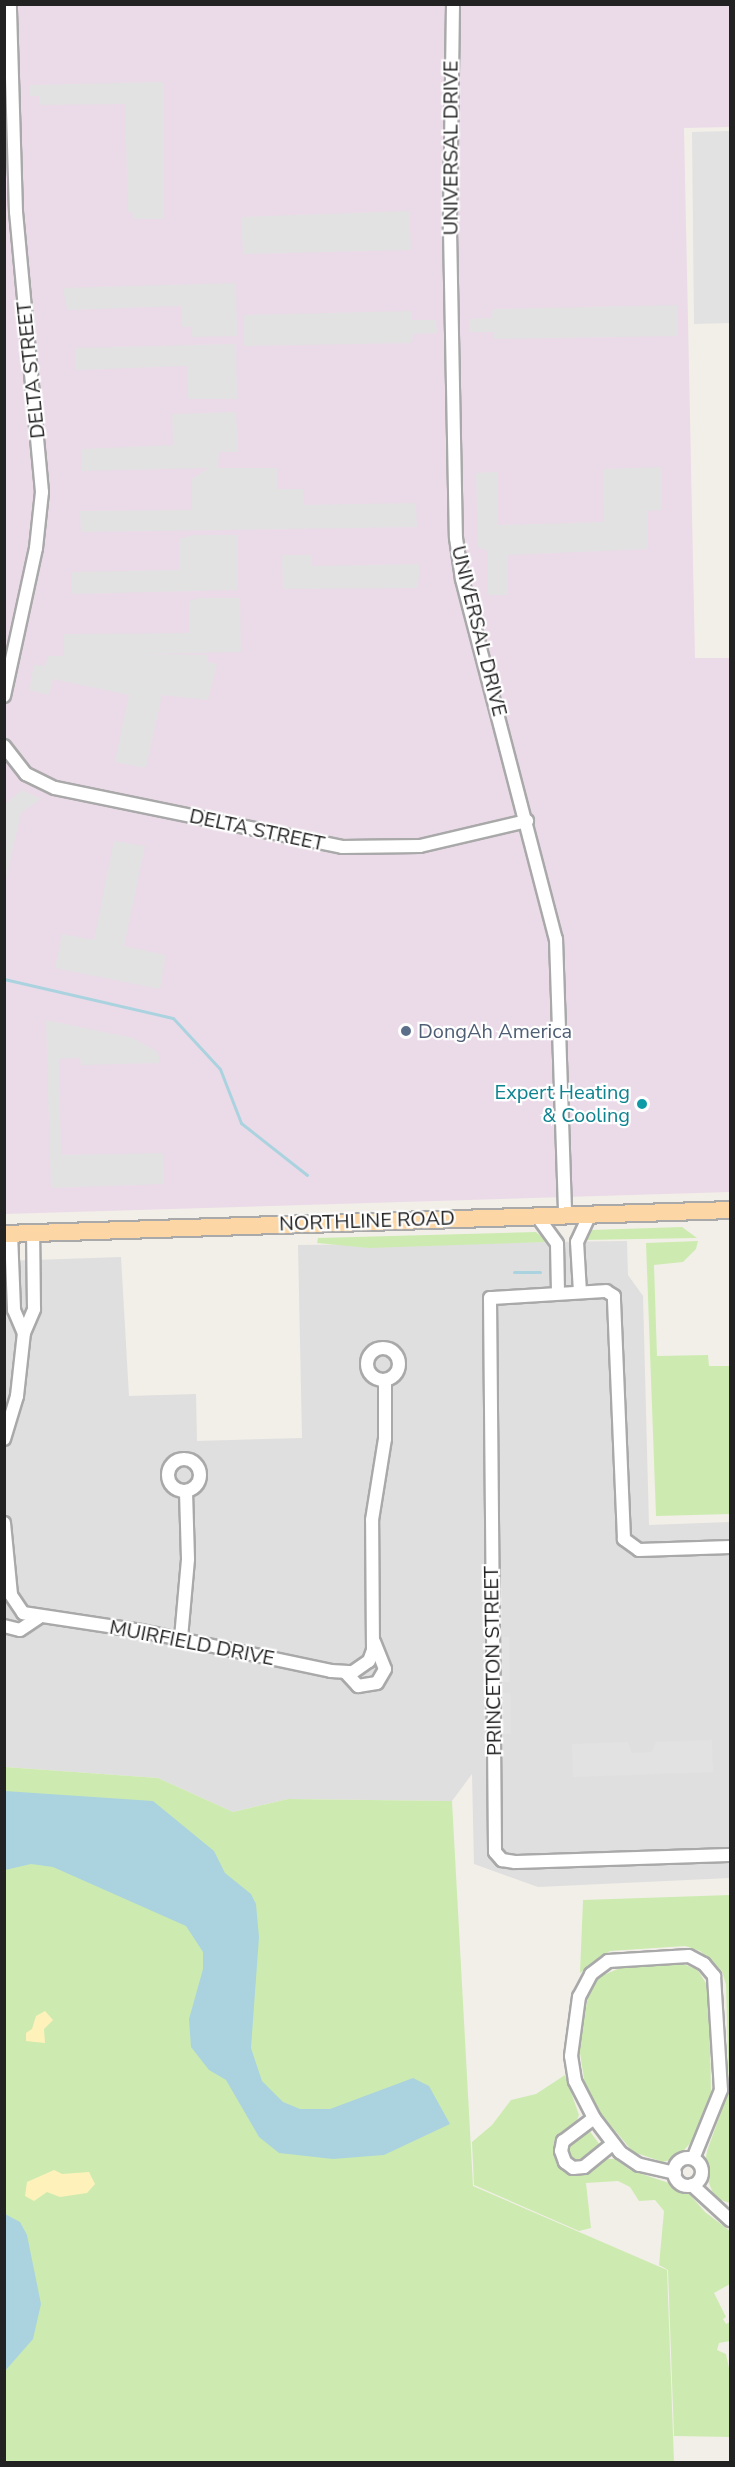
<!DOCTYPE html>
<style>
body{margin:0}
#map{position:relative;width:735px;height:2467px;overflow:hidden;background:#f2efe9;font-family:"Nunito Sans",sans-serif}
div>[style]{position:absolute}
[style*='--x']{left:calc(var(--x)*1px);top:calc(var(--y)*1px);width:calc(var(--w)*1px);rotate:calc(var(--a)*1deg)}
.residential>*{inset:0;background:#e0dfdf}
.industrial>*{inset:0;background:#ebdbe8}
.grass>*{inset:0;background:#cdebb0}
.sand>*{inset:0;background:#fff1ba}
.parking>*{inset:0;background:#e2e2e2}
.water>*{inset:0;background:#aad3df}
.stream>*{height:3px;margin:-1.5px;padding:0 1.5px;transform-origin:1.5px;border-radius:1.5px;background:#aad3df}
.roads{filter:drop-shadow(2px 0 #a9a9a9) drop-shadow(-2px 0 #a9a9a9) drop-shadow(0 2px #a9a9a9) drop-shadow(0 -2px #a9a9a9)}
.minor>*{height:12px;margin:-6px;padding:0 6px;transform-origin:6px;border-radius:6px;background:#fff}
.minor>.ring{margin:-6px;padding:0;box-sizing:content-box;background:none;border:12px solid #fff;border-radius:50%}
.major>*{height:16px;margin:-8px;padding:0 8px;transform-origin:8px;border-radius:8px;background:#fcd6a4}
.dots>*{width:16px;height:16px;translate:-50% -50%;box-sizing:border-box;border:3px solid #fff;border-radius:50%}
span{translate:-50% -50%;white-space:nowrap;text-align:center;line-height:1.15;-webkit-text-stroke:4.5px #fff;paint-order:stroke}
.street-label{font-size:20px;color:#222}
.service-label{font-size:20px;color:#4e5e75}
.left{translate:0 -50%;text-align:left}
.culture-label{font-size:20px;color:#0d838f}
.right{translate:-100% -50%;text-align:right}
.frame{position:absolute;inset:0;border:6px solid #222;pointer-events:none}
</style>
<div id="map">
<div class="residential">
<i style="clip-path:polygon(627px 1241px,628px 1275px,643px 1296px,649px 1525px,730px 1522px,730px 1878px,538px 1887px,474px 1864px,472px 1774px,452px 1801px,288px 1799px,233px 1812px,158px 1778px,5px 1767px,4px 1261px,121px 1257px,129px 1396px,196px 1394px,197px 1441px,302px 1438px,298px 1245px)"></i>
</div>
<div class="industrial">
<i style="clip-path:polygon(4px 5px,730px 5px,730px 127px,684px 128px,695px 658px,730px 658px,730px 1192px,5px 1214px)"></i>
</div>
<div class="grass">
<i style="clip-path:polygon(682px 1227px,697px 1238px,582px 1240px,591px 1230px)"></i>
<i style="clip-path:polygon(536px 1232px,548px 1242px,369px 1248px,317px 1243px,318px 1238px)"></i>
<i style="clip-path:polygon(698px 1241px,696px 1249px,683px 1262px,654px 1265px,657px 1356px,708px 1355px,709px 1366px,730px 1366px,730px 1514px,656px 1516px,646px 1243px)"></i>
<i style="clip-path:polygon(5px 1767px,158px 1778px,233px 1812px,288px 1799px,452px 1801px,473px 2186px,667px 2270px,674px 2462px,5px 2462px)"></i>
<i style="clip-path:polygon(730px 1895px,730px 2203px,715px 2198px,704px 2171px,707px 2151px,729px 2090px,726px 1985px,722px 1971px,700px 1951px,685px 1946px,610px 1951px,580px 1973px,583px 1900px)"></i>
<i style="clip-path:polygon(679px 1963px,697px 1969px,709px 1988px,711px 2094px,693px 2140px,677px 2158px,663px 2162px,633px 2152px,596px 2108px,585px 2085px,579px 2047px,589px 1991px,599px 1977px,627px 1965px)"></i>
<i style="clip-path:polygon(565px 2075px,579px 2115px,575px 2125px,557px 2140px,554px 2154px,559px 2166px,577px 2175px,604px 2159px,615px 2159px,630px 2170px,684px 2188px,705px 2212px,730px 2231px,730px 2284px,714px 2293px,726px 2317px,723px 2319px,726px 2324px,730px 2322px,730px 2341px,719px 2343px,717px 2350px,726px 2354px,730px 2373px,730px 2437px,674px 2436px,668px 2270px,659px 2265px,664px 2211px,655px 2200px,639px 2201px,630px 2187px,618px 2181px,586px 2183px,591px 2228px,579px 2231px,474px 2185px,472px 2142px,492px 2125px,511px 2100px,536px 2094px)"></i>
<i style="clip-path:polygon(589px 2130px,600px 2145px,581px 2161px,572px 2161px,568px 2148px)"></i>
</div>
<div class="sand">
<i style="clip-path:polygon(45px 2011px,53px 2020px,44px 2029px,45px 2043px,26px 2041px,26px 2033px,32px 2029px,36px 2016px)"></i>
<i style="clip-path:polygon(54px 2170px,62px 2174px,89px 2172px,95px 2184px,87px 2193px,60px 2197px,47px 2192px,34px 2201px,25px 2196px,27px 2182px)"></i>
</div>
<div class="parking">
<i style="clip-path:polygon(164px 82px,164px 219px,133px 219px,132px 211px,128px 212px,125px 104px,39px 105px,39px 96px,30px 96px,29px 85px)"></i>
<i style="clip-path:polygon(730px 131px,730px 323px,694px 324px,692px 132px)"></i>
<i style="clip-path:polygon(409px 211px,411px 250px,243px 254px,241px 217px)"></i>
<i style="clip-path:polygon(236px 283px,237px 336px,192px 337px,192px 327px,182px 327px,181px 306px,67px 310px,63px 288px)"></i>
<i style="clip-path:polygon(678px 305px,678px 336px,494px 339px,494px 332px,469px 332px,469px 319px,491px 318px,493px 309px)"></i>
<i style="clip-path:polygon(412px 311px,412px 320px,436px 320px,437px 333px,413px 334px,412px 343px,244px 346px,244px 315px)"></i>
<i style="clip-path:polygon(236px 344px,237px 399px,188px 399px,187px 366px,76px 370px,75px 348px)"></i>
<i style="clip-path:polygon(236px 412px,238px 452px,219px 452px,218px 468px,277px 468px,277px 489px,303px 489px,304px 505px,416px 503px,417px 527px,81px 532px,80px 511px,192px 510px,192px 479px,209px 468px,82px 471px,81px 449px,173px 445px,172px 414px)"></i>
<i style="clip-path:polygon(662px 467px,662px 510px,648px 511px,648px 549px,508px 555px,508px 595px,488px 595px,487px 551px,478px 547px,476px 473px,497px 472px,498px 525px,604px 522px,603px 469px)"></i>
<i style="clip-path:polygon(193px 535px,238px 535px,238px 590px,72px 594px,71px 572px,179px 570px,179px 539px)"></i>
<i style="clip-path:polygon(282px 555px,312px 555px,312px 566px,419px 564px,419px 578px,417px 588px,283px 589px)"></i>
<i style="clip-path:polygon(198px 598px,240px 598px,241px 652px,140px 654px,208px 655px,208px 662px,217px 664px,208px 700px,162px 695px,146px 768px,115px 762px,129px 695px,53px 679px,49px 695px,29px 690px,34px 665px,45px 666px,48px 656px,64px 656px,64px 634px,189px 633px,189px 601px)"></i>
<i style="clip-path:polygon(22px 790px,41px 799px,21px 813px,5px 884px,5px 804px)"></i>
<i style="clip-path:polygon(114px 841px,145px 846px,124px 946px,166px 955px,160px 989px,55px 968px,62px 934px,94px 940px)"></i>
<i style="clip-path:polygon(46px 1020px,133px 1038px,158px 1052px,160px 1063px,81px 1065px,80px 1058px,59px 1059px,61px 1155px,163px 1153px,164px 1184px,51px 1188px)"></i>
<i style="clip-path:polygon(499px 1637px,509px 1637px,510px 1682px,500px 1682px)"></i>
<i style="clip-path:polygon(499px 1693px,510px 1693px,511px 1734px,500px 1734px)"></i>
<i style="clip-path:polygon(712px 1740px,713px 1772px,573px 1777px,572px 1744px,628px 1742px,632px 1753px,652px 1752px,656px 1742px)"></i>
</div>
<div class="water">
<i style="clip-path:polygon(5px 1791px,153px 1801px,214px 1851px,225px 1873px,251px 1894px,256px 1904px,259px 1937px,251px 2048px,262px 2081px,283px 2102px,300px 2109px,330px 2109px,413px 2078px,429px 2086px,450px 2124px,384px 2155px,333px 2159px,279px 2153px,259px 2137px,226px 2080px,209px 2070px,191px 2047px,189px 2019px,203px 1969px,203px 1952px,186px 1926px,53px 1867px,31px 1864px,5px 1870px)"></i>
<i style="clip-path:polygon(5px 2214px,20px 2222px,27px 2235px,41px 2304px,33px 2339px,5px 2371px)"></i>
</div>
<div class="stream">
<i style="--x:4;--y:979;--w:173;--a:13"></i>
<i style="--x:173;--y:1018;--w:69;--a:47.3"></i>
<i style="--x:220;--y:1069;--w:58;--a:68.7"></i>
<i style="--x:241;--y:1123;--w:84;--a:38.2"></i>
<i style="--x:514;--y:1272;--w:26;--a:0"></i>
</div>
<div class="roads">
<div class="minor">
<i style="--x:453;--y:4;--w:226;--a:90.8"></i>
<i style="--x:450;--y:230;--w:308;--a:88.9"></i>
<i style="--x:456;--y:538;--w:41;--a:81.7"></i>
<i style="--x:462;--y:579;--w:372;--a:75.4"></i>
<i style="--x:556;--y:939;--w:276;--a:88.1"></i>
<i style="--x:4;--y:696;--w:151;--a:-77.8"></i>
<i style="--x:36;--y:548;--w:56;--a:-83.9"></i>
<i style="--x:42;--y:492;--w:281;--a:-95.3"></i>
<i style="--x:16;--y:212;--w:208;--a:-91.7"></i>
<i style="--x:4;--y:746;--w:36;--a:52"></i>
<i style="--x:26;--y:774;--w:32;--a:26"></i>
<i style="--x:55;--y:788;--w:293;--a:11.6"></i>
<i style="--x:342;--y:847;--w:78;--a:-0.7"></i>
<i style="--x:420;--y:846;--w:110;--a:-13.2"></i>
<i style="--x:537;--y:1216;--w:34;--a:54"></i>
<i style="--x:557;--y:1244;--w:49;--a:88.8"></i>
<i style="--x:11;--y:1234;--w:76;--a:87.7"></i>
<i style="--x:14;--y:1310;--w:25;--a:67"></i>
<i style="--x:24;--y:1333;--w:26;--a:-67"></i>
<i style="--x:34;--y:1309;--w:77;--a:-90.7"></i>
<i style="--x:580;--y:1292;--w:50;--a:-93.4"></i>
<i style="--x:577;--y:1242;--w:31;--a:-65"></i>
<i class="ring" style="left:367px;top:1348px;width:20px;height:20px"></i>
<i style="--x:4;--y:1439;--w:45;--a:-73.2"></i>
<i style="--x:17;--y:1396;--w:63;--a:-83.7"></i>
<i class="ring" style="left:168px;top:1459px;width:20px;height:20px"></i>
<i style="--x:4;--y:1523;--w:72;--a:84.4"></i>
<i style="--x:11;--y:1595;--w:22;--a:56"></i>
<i style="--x:23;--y:1613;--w:120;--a:8.6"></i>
<i style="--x:142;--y:1631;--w:193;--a:11.9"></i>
<i style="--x:331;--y:1671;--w:22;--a:3"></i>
<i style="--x:353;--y:1672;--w:19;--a:-35"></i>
<i style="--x:369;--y:1661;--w:12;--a:-70"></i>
<i style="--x:373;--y:1650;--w:130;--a:-90.4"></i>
<i style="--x:372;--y:1520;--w:82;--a:-80.9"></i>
<i style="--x:385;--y:1439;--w:59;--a:-90"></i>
<i style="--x:730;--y:1547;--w:91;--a:178.1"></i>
<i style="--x:639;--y:1550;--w:19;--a:-144"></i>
<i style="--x:624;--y:1539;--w:243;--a:-92.4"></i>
<i style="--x:614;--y:1296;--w:9;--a:-148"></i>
<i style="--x:606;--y:1291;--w:116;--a:176.5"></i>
<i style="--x:490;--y:1298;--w:554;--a:89.48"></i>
<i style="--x:495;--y:1852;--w:11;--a:49"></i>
<i style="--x:502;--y:1860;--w:13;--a:9"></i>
<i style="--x:515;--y:1862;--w:215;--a:-1.9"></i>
<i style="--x:4;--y:1626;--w:16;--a:14"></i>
<i style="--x:20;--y:1630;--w:22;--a:-34"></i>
<i style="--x:181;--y:1638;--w:79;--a:-84.9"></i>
<i style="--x:188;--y:1559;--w:68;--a:-91.7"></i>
<i style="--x:346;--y:1673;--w:18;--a:47"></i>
<i style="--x:358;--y:1686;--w:19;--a:-9"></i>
<i style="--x:377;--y:1683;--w:16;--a:-60"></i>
<i style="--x:385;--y:1669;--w:29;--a:-112"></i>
<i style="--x:594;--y:2118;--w:39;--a:143"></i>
<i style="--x:563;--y:2141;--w:10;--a:101"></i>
<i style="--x:561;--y:2151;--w:12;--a:70"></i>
<i style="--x:565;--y:2162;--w:10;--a:37"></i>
<i style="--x:573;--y:2168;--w:11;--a:-5"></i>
<i style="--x:584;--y:2167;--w:36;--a:-39"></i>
<i class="ring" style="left:674px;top:2158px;width:16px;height:16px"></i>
<i style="--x:675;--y:2173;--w:37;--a:-167"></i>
<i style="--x:639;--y:2165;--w:23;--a:-146"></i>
<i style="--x:620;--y:2152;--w:43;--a:-127.4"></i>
<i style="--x:594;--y:2118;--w:42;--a:-117.2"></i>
<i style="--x:575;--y:2081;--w:25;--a:-99"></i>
<i style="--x:571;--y:2056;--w:60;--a:-82.3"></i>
<i style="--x:579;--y:1997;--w:26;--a:-62"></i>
<i style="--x:591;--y:1974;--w:21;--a:-37"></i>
<i style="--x:608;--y:1961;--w:81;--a:-3.5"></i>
<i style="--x:689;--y:1956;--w:17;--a:28"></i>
<i style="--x:704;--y:1964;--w:16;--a:50"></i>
<i style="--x:714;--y:1976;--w:114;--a:86.5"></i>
<i style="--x:721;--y:2090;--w:74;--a:112.1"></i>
<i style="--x:692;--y:2185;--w:52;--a:42.6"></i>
</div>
<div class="major">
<i style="--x:4;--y:1234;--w:726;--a:-1.89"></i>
</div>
</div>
<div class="dots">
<i style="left:406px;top:1031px;background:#5c6f8a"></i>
<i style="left:642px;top:1104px;background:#0f9aa8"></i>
</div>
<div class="street-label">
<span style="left:451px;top:148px;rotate:-90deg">UNIVERSAL DRIVE</span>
<span style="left:31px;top:370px;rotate:-96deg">DELTA STREET</span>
<span style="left:479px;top:631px;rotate:76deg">UNIVERSAL DRIVE</span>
<span style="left:257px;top:830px;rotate:12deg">DELTA STREET</span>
<span style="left:367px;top:1221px;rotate:-2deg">NORTHLINE ROAD</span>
<span style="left:192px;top:1643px;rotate:11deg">MUIRFIELD DRIVE</span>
<span style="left:493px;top:1661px;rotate:-91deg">PRINCETON STREET</span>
</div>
<div class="service-label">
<span class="left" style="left:418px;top:1031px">DongAh America</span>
</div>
<div class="culture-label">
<span class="right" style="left:630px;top:1104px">Expert Heating<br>&amp; Cooling</span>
</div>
<div class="frame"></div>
</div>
